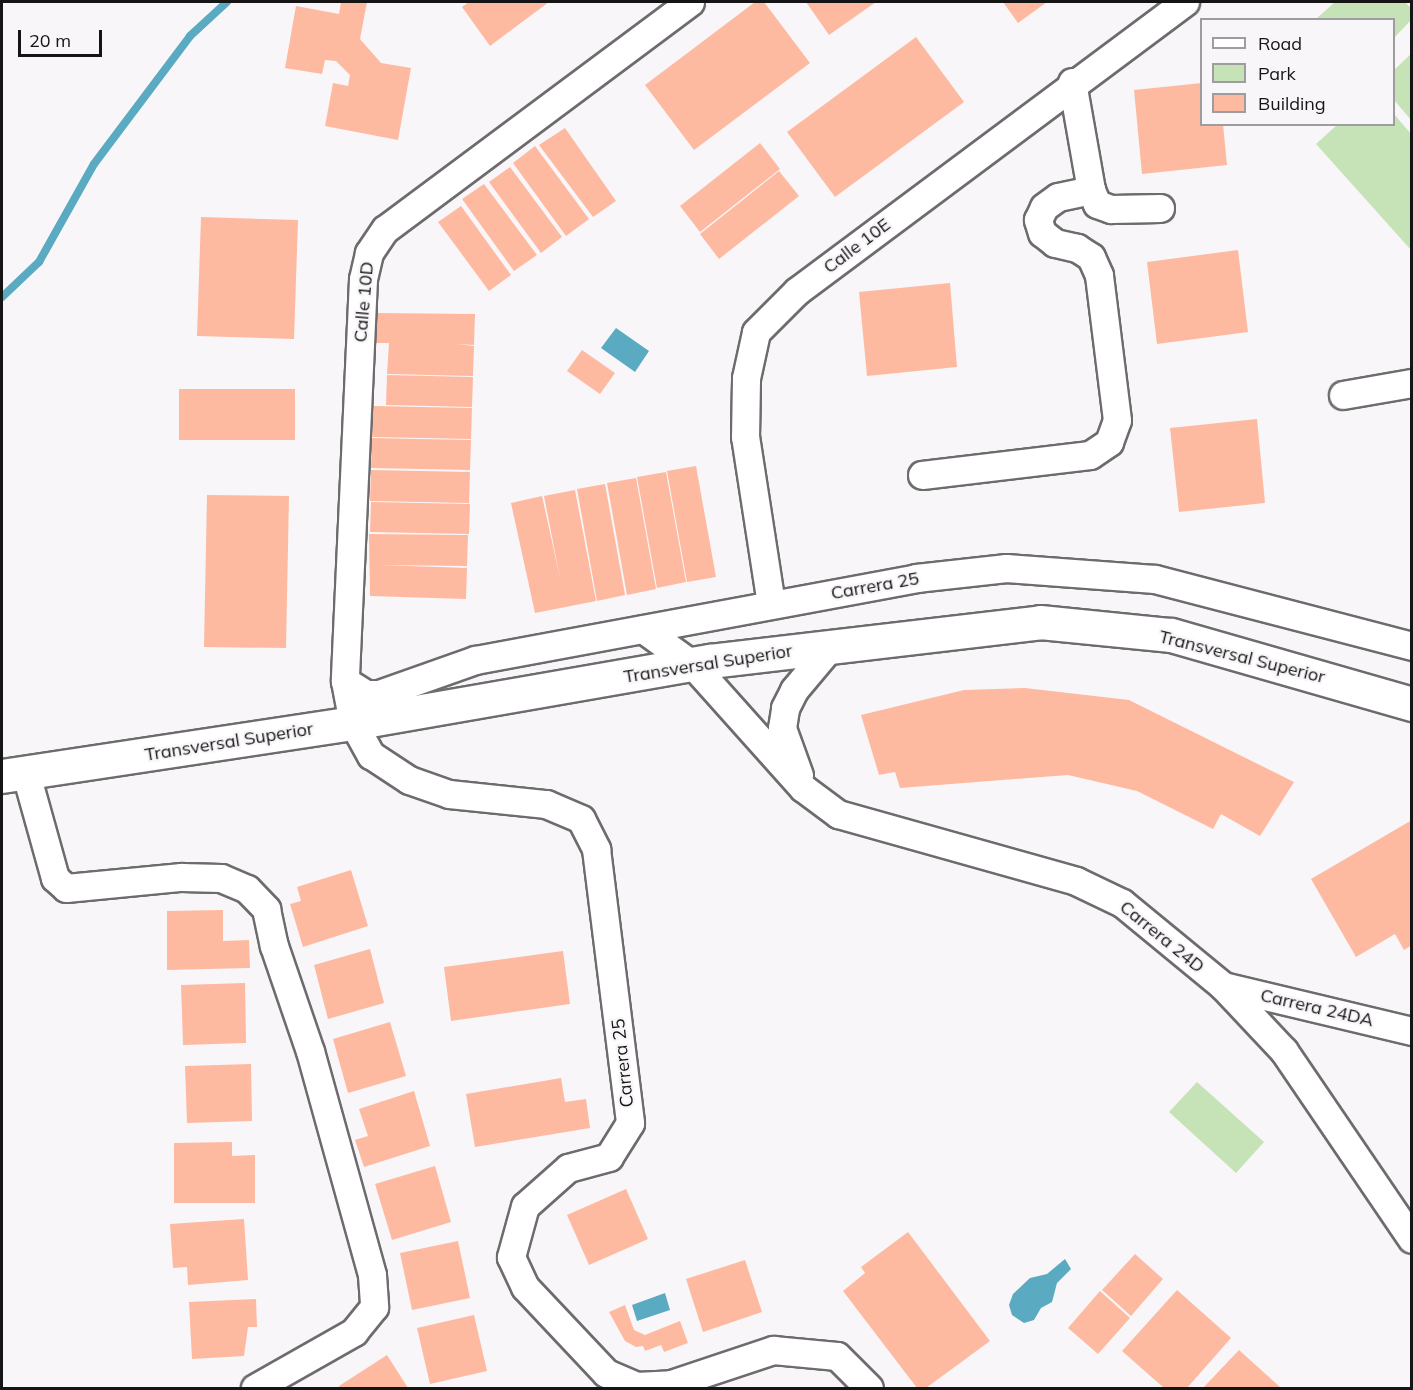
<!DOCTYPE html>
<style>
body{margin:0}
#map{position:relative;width:1413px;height:1390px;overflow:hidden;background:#f9f6f9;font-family:Mulish,sans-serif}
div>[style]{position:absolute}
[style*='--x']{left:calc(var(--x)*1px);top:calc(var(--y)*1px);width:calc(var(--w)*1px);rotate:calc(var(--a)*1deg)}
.green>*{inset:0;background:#c5e3b6}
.water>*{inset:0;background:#5aaac2}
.stream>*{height:8px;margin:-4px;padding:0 4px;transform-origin:4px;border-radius:4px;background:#5aaac2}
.building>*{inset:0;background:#fdbaa1}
.roads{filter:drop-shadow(2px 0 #6e6b6e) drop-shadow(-2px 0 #6e6b6e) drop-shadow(0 2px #6e6b6e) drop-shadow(0 -2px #6e6b6e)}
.minor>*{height:27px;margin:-13.5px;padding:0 13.5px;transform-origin:13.5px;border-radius:13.5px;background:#fff}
.major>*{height:33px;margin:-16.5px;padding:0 16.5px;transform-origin:16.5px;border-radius:16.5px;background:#fff}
span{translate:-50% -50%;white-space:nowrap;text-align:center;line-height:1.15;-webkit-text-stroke:4.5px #f9f6f9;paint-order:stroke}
.street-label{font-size:18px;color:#161516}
.frame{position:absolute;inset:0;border:3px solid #161516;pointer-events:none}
.legend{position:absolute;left:1200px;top:18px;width:195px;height:108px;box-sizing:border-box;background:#f9f6f9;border:2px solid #9e9c9e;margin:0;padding:8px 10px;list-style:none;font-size:18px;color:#161516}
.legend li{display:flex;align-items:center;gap:12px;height:30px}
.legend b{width:30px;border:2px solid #9e9c9e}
.scale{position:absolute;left:18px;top:30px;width:84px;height:27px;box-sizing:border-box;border:3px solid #161516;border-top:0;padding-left:8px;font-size:18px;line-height:21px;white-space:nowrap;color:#161516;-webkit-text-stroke:4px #f9f6f9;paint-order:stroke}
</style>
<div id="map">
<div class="green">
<i style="clip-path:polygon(1335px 2px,1405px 2px,1411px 8px,1411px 20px,1394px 38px,1394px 20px,1316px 19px)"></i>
<i style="clip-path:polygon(1411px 54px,1411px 120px,1394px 100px,1394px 70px)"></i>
<i style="clip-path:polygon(1394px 114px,1411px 134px,1411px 250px,1316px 144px,1337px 125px,1394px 124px)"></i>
<i style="clip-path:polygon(1197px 1082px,1264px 1142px,1236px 1173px,1169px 1112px)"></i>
</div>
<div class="water">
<i style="clip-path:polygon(616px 328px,649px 351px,635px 372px,601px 348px)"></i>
<i style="clip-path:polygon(1065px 1259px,1071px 1269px,1057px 1283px,1052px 1302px,1041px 1308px,1034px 1320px,1024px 1323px,1012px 1315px,1009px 1305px,1013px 1294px,1030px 1278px,1047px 1274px)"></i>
<i style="clip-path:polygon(665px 1293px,670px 1310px,637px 1321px,632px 1305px)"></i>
</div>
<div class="stream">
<i style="--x:2;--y:297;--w:51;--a:-43.4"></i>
<i style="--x:39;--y:262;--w:112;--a:-60.7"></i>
<i style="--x:94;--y:164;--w:160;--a:-53.1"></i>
<i style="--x:190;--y:36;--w:50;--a:-42.6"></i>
</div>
<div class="building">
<i style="clip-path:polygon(341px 2px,367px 2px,360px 39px,381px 63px,411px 68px,398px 140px,325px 126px,333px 83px,348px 86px,350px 75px,336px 61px,325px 60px,322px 74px,285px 68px,296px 6px,339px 14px)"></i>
<i style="clip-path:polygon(469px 2px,549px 2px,490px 46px,462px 7px)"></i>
<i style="clip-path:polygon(755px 2px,764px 2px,810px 63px,694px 150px,645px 85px)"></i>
<i style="clip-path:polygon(806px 2px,876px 2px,829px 35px)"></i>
<i style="clip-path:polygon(1003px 2px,1047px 2px,1018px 23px)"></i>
<i style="clip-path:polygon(916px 37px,964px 102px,835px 197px,787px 132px)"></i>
<i style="clip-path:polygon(1202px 83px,1202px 124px,1223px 124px,1227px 165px,1142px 174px,1134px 90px)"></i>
<i style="clip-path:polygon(565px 128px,616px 201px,593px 217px,539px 145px)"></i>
<i style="clip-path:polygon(760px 143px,780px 169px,700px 232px,680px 206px)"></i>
<i style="clip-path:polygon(535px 146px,589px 219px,566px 236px,513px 163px)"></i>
<i style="clip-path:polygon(510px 167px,562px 237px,541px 253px,489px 182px)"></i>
<i style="clip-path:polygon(779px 171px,799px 196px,719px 259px,700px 234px)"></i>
<i style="clip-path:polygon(484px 184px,537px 255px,514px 271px,462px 199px)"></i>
<i style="clip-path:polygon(461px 206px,511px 275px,489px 291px,438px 222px)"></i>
<i style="clip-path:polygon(201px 217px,298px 220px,294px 339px,197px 336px)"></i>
<i style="clip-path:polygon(1238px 250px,1248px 332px,1157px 344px,1147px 262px)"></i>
<i style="clip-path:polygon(950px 283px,957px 367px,867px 376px,859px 292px)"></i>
<i style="clip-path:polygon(376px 313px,475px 314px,474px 345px,457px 344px,474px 346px,473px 376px,387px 374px,389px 343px,375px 343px)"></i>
<i style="clip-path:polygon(582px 350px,615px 373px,600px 394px,567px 371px)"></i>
<i style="clip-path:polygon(387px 375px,473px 377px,472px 407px,386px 405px)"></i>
<i style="clip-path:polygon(179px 389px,295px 389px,295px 440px,179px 440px)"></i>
<i style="clip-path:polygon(373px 406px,472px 408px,471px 439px,372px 437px)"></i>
<i style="clip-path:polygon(1257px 419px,1265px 503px,1179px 512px,1170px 428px)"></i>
<i style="clip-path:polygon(372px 438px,471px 440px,470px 470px,371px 468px)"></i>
<i style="clip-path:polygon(696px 466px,716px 577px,687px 582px,667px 471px)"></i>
<i style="clip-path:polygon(371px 470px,470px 472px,469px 503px,370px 501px)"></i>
<i style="clip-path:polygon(666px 472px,686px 582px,657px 588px,637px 477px)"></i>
<i style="clip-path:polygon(636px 478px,656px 589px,627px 595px,607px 483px)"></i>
<i style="clip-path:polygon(605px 484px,625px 595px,597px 601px,577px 489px)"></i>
<i style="clip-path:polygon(575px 490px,596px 601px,535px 613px,511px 503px,542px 496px,560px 578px,544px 496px)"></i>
<i style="clip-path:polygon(207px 495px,289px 496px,286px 648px,204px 647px)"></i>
<i style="clip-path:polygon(371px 502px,470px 504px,469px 534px,370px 532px)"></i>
<i style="clip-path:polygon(369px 534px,468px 535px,467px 566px,379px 565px,467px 568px,466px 599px,370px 596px)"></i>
<i style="clip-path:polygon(1025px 688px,1129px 700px,1294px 782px,1260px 836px,1221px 814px,1213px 829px,1137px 791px,1068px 775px,900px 788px,895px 772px,879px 775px,861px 715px,964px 690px)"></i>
<i style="clip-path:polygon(1412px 820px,1412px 945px,1404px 950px,1395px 934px,1356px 957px,1311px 879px)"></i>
<i style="clip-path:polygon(351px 870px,368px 926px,303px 947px,290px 904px,301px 901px,297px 887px)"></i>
<i style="clip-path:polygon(223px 910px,223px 941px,249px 940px,250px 968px,167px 970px,167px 911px)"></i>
<i style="clip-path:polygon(370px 949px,384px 1003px,328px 1019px,314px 965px)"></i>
<i style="clip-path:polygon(563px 951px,570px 1004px,451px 1021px,444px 967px)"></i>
<i style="clip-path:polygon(245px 983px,246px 1043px,183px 1045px,181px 985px)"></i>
<i style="clip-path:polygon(390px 1022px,406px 1076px,348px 1093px,333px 1039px)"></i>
<i style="clip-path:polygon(251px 1064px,252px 1121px,187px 1123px,185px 1066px)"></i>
<i style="clip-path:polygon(561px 1078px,565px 1102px,586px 1099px,590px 1128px,475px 1147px,466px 1094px)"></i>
<i style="clip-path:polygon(414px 1091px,430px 1146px,364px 1167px,355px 1140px,368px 1136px,359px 1109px)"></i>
<i style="clip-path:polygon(232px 1142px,232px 1156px,255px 1155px,255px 1203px,174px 1203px,174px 1143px)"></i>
<i style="clip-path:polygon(435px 1166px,451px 1222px,392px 1240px,375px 1184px)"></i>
<i style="clip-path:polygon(626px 1189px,648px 1239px,589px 1265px,567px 1215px)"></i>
<i style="clip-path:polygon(244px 1219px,248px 1280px,188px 1285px,187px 1267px,173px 1268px,170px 1224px)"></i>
<i style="clip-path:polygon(908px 1232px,990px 1341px,926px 1388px,917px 1388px,843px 1291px,865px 1273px,861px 1267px)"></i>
<i style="clip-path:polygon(458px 1241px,470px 1298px,412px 1310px,400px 1253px)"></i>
<i style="clip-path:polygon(1135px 1254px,1163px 1279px,1131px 1316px,1102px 1290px)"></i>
<i style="clip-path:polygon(745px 1260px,762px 1312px,703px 1332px,686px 1279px)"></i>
<i style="clip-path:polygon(1177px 1290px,1231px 1338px,1187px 1388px,1164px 1388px,1122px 1351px)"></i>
<i style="clip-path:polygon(1100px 1291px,1130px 1318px,1098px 1354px,1068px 1328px)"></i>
<i style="clip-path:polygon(256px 1299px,257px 1327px,248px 1327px,244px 1356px,192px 1359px,189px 1302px)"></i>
<i style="clip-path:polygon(625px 1305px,634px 1330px,645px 1335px,680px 1321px,688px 1343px,664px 1352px,661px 1345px,645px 1351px,643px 1346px,636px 1347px,625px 1341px,609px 1312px)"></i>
<i style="clip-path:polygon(474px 1315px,487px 1371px,430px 1384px,417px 1328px)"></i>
<i style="clip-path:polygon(1239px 1350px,1281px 1388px,1203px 1388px)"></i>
<i style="clip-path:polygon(387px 1355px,408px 1388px,340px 1388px,339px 1386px)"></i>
</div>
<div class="roads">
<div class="minor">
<i style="--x:690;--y:2;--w:380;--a:143.3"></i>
<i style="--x:385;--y:229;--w:29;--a:124"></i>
<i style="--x:369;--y:253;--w:27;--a:103"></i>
<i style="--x:363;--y:279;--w:402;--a:92.6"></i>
<i style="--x:345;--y:681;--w:43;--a:79.2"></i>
<i style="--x:353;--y:723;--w:37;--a:61"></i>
<i style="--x:371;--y:755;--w:45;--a:33.3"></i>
<i style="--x:409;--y:780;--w:42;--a:19.3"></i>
<i style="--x:449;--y:794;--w:98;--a:5.9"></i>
<i style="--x:546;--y:804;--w:38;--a:23"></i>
<i style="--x:581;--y:819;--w:34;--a:63"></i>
<i style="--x:596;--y:849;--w:276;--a:82.9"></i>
<i style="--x:630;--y:1123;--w:40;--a:122"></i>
<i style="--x:609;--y:1157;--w:42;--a:165"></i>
<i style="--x:568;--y:1168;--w:57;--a:138.5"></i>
<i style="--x:525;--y:1206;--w:53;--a:105.4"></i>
<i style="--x:511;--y:1257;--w:33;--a:65"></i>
<i style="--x:525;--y:1287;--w:118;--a:46.7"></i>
<i style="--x:606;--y:1373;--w:33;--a:23"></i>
<i style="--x:636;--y:1386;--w:35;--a:-3"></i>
<i style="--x:671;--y:1384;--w:108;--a:-18.4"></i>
<i style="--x:773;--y:1350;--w:64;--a:5.4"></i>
<i style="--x:837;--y:1356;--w:45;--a:45"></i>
<i style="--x:1072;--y:82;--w:110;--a:80"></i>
<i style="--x:1091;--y:190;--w:15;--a:67"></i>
<i style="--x:1097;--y:204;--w:15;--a:20"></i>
<i style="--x:1111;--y:209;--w:49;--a:-1.2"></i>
<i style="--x:1343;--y:395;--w:70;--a:-9.9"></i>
<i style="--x:922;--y:475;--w:169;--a:-6.8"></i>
<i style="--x:1090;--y:455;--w:23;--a:-34"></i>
<i style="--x:1109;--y:442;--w:23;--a:-70"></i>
<i style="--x:1117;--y:420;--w:146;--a:-97.1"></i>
<i style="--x:1099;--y:275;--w:20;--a:-114"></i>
<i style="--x:1091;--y:257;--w:17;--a:-147"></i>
<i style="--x:1077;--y:248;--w:23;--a:-167"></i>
<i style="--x:1055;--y:243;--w:16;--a:-142"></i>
<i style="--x:1042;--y:233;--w:14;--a:-107"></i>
<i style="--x:1038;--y:220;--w:14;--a:-65"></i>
<i style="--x:1044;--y:207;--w:17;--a:-36"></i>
<i style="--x:1058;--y:197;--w:34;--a:-12"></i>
<i style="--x:771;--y:604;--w:169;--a:-98.8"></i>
<i style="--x:745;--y:437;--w:59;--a:-89"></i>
<i style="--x:746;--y:378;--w:47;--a:-77.7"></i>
<i style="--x:756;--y:332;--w:58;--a:-45"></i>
<i style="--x:797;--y:291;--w:484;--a:-36.7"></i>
<i style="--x:643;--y:629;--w:62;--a:35.8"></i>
<i style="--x:693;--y:665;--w:165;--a:48.2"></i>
<i style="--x:803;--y:788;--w:44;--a:36.6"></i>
<i style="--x:838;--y:814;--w:247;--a:15.7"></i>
<i style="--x:1076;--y:881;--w:51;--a:25.6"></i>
<i style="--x:1122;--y:903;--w:131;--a:39.4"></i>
<i style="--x:1223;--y:986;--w:89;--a:46.8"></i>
<i style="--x:1284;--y:1051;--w:227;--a:55.8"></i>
<i style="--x:345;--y:681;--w:25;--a:32"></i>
<i style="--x:366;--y:694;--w:13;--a:0"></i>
<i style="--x:379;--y:694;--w:102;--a:-19.5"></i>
<i style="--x:475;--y:660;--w:449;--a:-10.5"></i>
<i style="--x:916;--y:578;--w:91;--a:-6.3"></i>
<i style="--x:1006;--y:568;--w:149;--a:4.2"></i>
<i style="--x:1155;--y:579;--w:266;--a:14.6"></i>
<i style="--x:26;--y:774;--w:108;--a:74.4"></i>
<i style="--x:55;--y:878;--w:15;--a:42"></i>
<i style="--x:66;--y:888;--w:116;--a:-5.5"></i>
<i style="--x:181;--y:877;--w:40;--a:1.4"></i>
<i style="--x:221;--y:878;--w:28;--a:23"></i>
<i style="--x:247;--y:889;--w:28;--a:46"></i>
<i style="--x:266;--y:909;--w:38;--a:78"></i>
<i style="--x:274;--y:946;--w:111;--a:71.1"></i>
<i style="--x:310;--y:1051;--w:232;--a:74.5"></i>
<i style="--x:372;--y:1275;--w:32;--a:86"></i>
<i style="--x:374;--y:1307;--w:32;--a:129"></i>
<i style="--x:354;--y:1332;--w:114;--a:150.5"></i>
<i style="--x:799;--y:775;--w:50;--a:-109.9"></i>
<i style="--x:782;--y:728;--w:20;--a:-81"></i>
<i style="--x:785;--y:708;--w:20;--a:-63"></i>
<i style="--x:794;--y:690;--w:57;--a:-49.9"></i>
<i style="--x:1223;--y:986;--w:194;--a:13.4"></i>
</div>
<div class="major">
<i style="--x:2;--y:776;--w:355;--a:-8.6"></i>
<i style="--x:353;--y:723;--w:362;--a:-9.9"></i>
<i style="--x:710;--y:661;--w:332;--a:-6.7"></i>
<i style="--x:1040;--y:622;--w:132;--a:5.7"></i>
<i style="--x:1171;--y:635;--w:251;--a:16"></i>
</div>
</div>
<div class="street-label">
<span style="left:857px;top:246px;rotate:-37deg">Calle 10E</span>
<span style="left:364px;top:302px;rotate:-85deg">Calle 10D</span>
<span style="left:875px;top:586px;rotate:-10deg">Carrera 25</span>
<span style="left:1242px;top:657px;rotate:14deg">Transversal Superior</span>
<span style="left:708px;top:664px;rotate:-9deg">Transversal Superior</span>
<span style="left:229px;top:742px;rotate:-9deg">Transversal Superior</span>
<span style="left:1162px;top:937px;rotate:39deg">Carrera 24D</span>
<span style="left:1317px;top:1008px;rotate:13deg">Carrera 24DA</span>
<span style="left:623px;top:1063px;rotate:-96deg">Carrera 25</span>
</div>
<div class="frame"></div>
<ul class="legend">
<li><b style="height:8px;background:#fff"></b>Road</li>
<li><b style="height:16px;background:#c5e3b6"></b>Park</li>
<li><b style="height:16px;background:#fdbaa1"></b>Building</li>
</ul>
<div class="scale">20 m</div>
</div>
